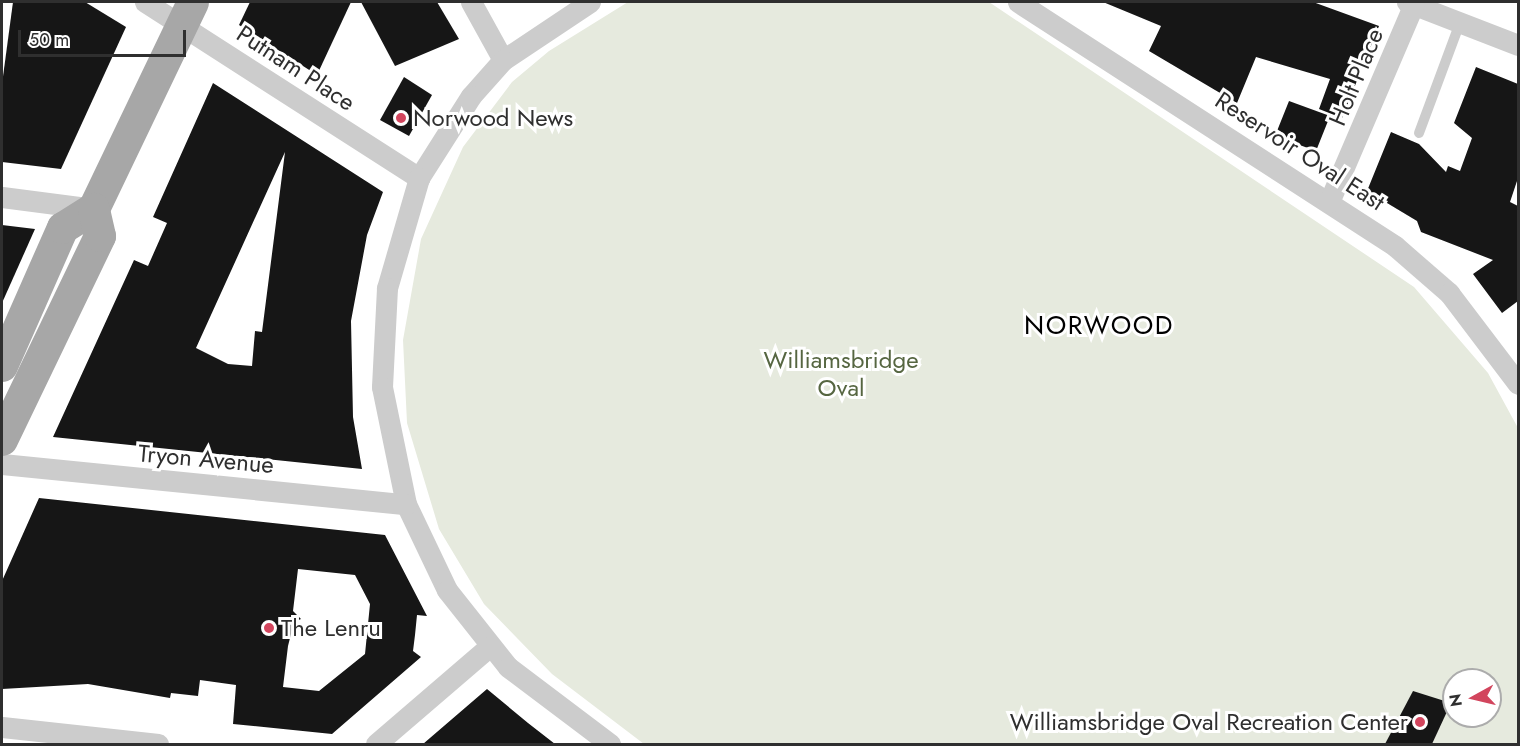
<!DOCTYPE html>
<style>
body{margin:0}
#map{position:relative;width:1520px;height:746px;overflow:hidden;background:#fff;font-family:Jost,sans-serif}
div>[style]{position:absolute}
[style*='--x']{left:calc(var(--x)*1px);top:calc(var(--y)*1px);width:calc(var(--w)*1px);rotate:calc(var(--a)*1deg)}
.green>*{inset:0;background:#e6eade}
.building>*{inset:0;background:#161616}
.service>*{height:10px;margin:-5px;padding:0 5px;transform-origin:5px;border-radius:5px;background:#ccc}
.minor>*{height:21px;margin:-10.5px;padding:0 10.5px;transform-origin:10.5px;border-radius:10.5px;background:#ccc}
.primary>*{height:32px;margin:-16px;padding:0 16px;transform-origin:16px;border-radius:16px;background:#a7a7a7}
.dots>*{width:16px;height:16px;translate:-50% -50%;box-sizing:border-box;border:3px solid #fff;border-radius:50%}
span{translate:-50% -50%;white-space:nowrap;text-align:center;line-height:1.15;-webkit-text-stroke:6px #fff;paint-order:stroke}
.street-label{font-size:24px;color:#2f2f2f}
.poi-label{font-size:24px;color:#2f2f2f}
.left{translate:0 -50%;text-align:left}
.right{translate:-100% -50%;text-align:right}
.park-label{font-size:24px;color:#566641}
.neighbourhood-label{font-size:26px;color:#000;letter-spacing:1.5px}
.frame{position:absolute;inset:0;border:3px solid #2f2f2f;pointer-events:none}
.north{position:absolute;left:1442px;top:668px;width:60px;height:60px;box-sizing:border-box;background:#fff;border:2px solid #acacac;border-radius:50%;rotate:262deg;font-size:16px;font-weight:700;line-height:24px;text-align:center;color:#2f2f2f}
.north::after{content:'';display:block;margin:auto;width:21px;height:27px;background:#d2455d;clip-path:polygon(50% 0,100% 100%,50% 72%,0 100%)}
.scale{position:absolute;left:18px;top:30px;width:168px;height:27px;box-sizing:border-box;border:3px solid #2f2f2f;border-top:0;padding-left:8px;font-size:18px;line-height:21px;white-space:nowrap;color:#2f2f2f;-webkit-text-stroke:4px #fff;paint-order:stroke}
</style>
<div id="map">
<div class="green">
<i style="clip-path:polygon(evenodd,628px 2px,989px 2px,1414px 287px,1488px 373px,1518px 428px,1518px 744px,644px 744px,552px 674px,484px 604px,439px 529px,407px 423px,403px 340px,421px 239px,463px 147px,512px 82px,549px 51px,628px 2px,1454px 680px,1490px 680px,1490px 716px,1454px 716px,1454px 680px)"></i>
</div>
<div class="building">
<i style="clip-path:polygon(13px 2px,85px 2px,126px 27px,61px 169px,2px 162px,2px 84px)"></i>
<i style="clip-path:polygon(250px 2px,351px 2px,317px 75px,239px 25px)"></i>
<i style="clip-path:polygon(361px 2px,437px 2px,459px 39px,395px 66px)"></i>
<i style="clip-path:polygon(1103px 2px,1313px 2px,1379px 26px,1342px 118px,1319px 109px,1330px 79px,1256px 57px,1237px 103px,1149px 51px,1161px 26px)"></i>
<i style="clip-path:polygon(1476px 67px,1518px 84px,1518px 178px,1510px 202px,1518px 206px,1518px 301px,1502px 313px,1473px 274px,1493px 260px,1421px 232px,1417px 221px,1367px 191px,1391px 132px,1419px 144px,1446px 172px,1448px 166px,1460px 171px,1472px 138px,1454px 123px)"></i>
<i style="clip-path:polygon(404px 77px,432px 95px,409px 136px,380px 120px)"></i>
<i style="clip-path:polygon(evenodd,213px 83px,383px 192px,367px 235px,351px 321px,353px 417px,362px 469px,53px 437px,134px 260px,148px 266px,167px 223px,153px 217px,213px 83px,285px 152px,262px 332px,255px 331px,252px 366px,228px 364px,196px 348px,285px 152px)"></i>
<i style="clip-path:polygon(1289px 101px,1330px 116px,1316px 151px,1275px 136px)"></i>
<i style="clip-path:polygon(2px 225px,35px 229px,2px 303px)"></i>
<i style="clip-path:polygon(evenodd,39px 498px,385px 535px,427px 616px,417px 615px,415px 635px,413px 651px,421px 657px,332px 734px,233px 724px,236px 685px,200px 680px,198px 696px,171px 693px,170px 698px,88px 684px,2px 689px,2px 581px,39px 498px,298px 569px,355px 575px,370px 604px,365px 654px,319px 691px,283px 687px,288px 646px,294px 622px,301px 619px,293px 611px,298px 569px)"></i>
<i style="clip-path:polygon(487px 689px,528px 723px,555px 744px,423px 744px)"></i>
<i style="clip-path:polygon(1413px 691px,1451px 703px,1432px 744px,1385px 744px)"></i>
</div>
<div class="service">
<i style="--x:1419;--y:133;--w:117;--a:-69.6"></i>
</div>
<div class="minor">
<i style="--x:145;--y:2;--w:326;--a:32.7"></i>
<i style="--x:471;--y:2;--w:66;--a:61.1"></i>
<i style="--x:590;--y:2;--w:105;--a:146.3"></i>
<i style="--x:503;--y:60;--w:48;--a:131.6"></i>
<i style="--x:471;--y:96;--w:97;--a:122.4"></i>
<i style="--x:419;--y:178;--w:115;--a:106.2"></i>
<i style="--x:387;--y:288;--w:99;--a:92.9"></i>
<i style="--x:382;--y:387;--w:119;--a:78.4"></i>
<i style="--x:406;--y:504;--w:95;--a:64.5"></i>
<i style="--x:447;--y:590;--w:98;--a:51.6"></i>
<i style="--x:508;--y:667;--w:128;--a:37"></i>
<i style="--x:1018;--y:2;--w:449;--a:32.9"></i>
<i style="--x:1395;--y:246;--w:72;--a:41"></i>
<i style="--x:1449;--y:293;--w:114;--a:52.8"></i>
<i style="--x:1407;--y:2;--w:119;--a:21.2"></i>
<i style="--x:2;--y:197;--w:93;--a:7.4"></i>
<i style="--x:1329;--y:202;--w:215;--a:-66.8"></i>
<i style="--x:2;--y:464;--w:406;--a:5.7"></i>
<i style="--x:2;--y:727;--w:157;--a:6.2"></i>
<i style="--x:376;--y:744;--w:150;--a:-40.7"></i>
</div>
<div class="primary">
<i style="--x:2;--y:366;--w:151;--a:-66.2"></i>
<i style="--x:63;--y:228;--w:36;--a:-32"></i>
<i style="--x:94;--y:209;--w:229;--a:-64.4"></i>
<i style="--x:2;--y:440;--w:226;--a:-64.3"></i>
<i style="--x:100;--y:236;--w:28;--a:-103"></i>
</div>
<div class="dots">
<i style="left:401px;top:118px;background:#d2455d"></i>
<i style="left:269px;top:628px;background:#d2455d"></i>
<i style="left:1420px;top:722px;background:#d2455d"></i>
</div>
<div class="street-label">
<span style="left:296px;top:68px;rotate:33deg">Putnam Place</span>
<span style="left:1356px;top:77px;rotate:-67deg">Holt Place</span>
<span style="left:1300px;top:151px;rotate:33deg">Reservoir Oval East</span>
<span style="left:206px;top:459px;rotate:5deg">Tryon Avenue</span>
</div>
<div class="poi-label">
<span class="left" style="left:413px;top:118px">Norwood News</span>
<span class="left" style="left:281px;top:628px">The Lenru</span>
<span class="right" style="left:1408px;top:722px">Williamsbridge Oval Recreation Center</span>
</div>
<div class="park-label">
<span style="left:841px;top:374px">Williamsbridge<br>Oval</span>
</div>
<div class="neighbourhood-label">
<span style="left:1099px;top:326px">NORWOOD</span>
</div>
<div class="frame"></div>
<div class="north">N</div>
<div class="scale">50 m</div>
</div>
